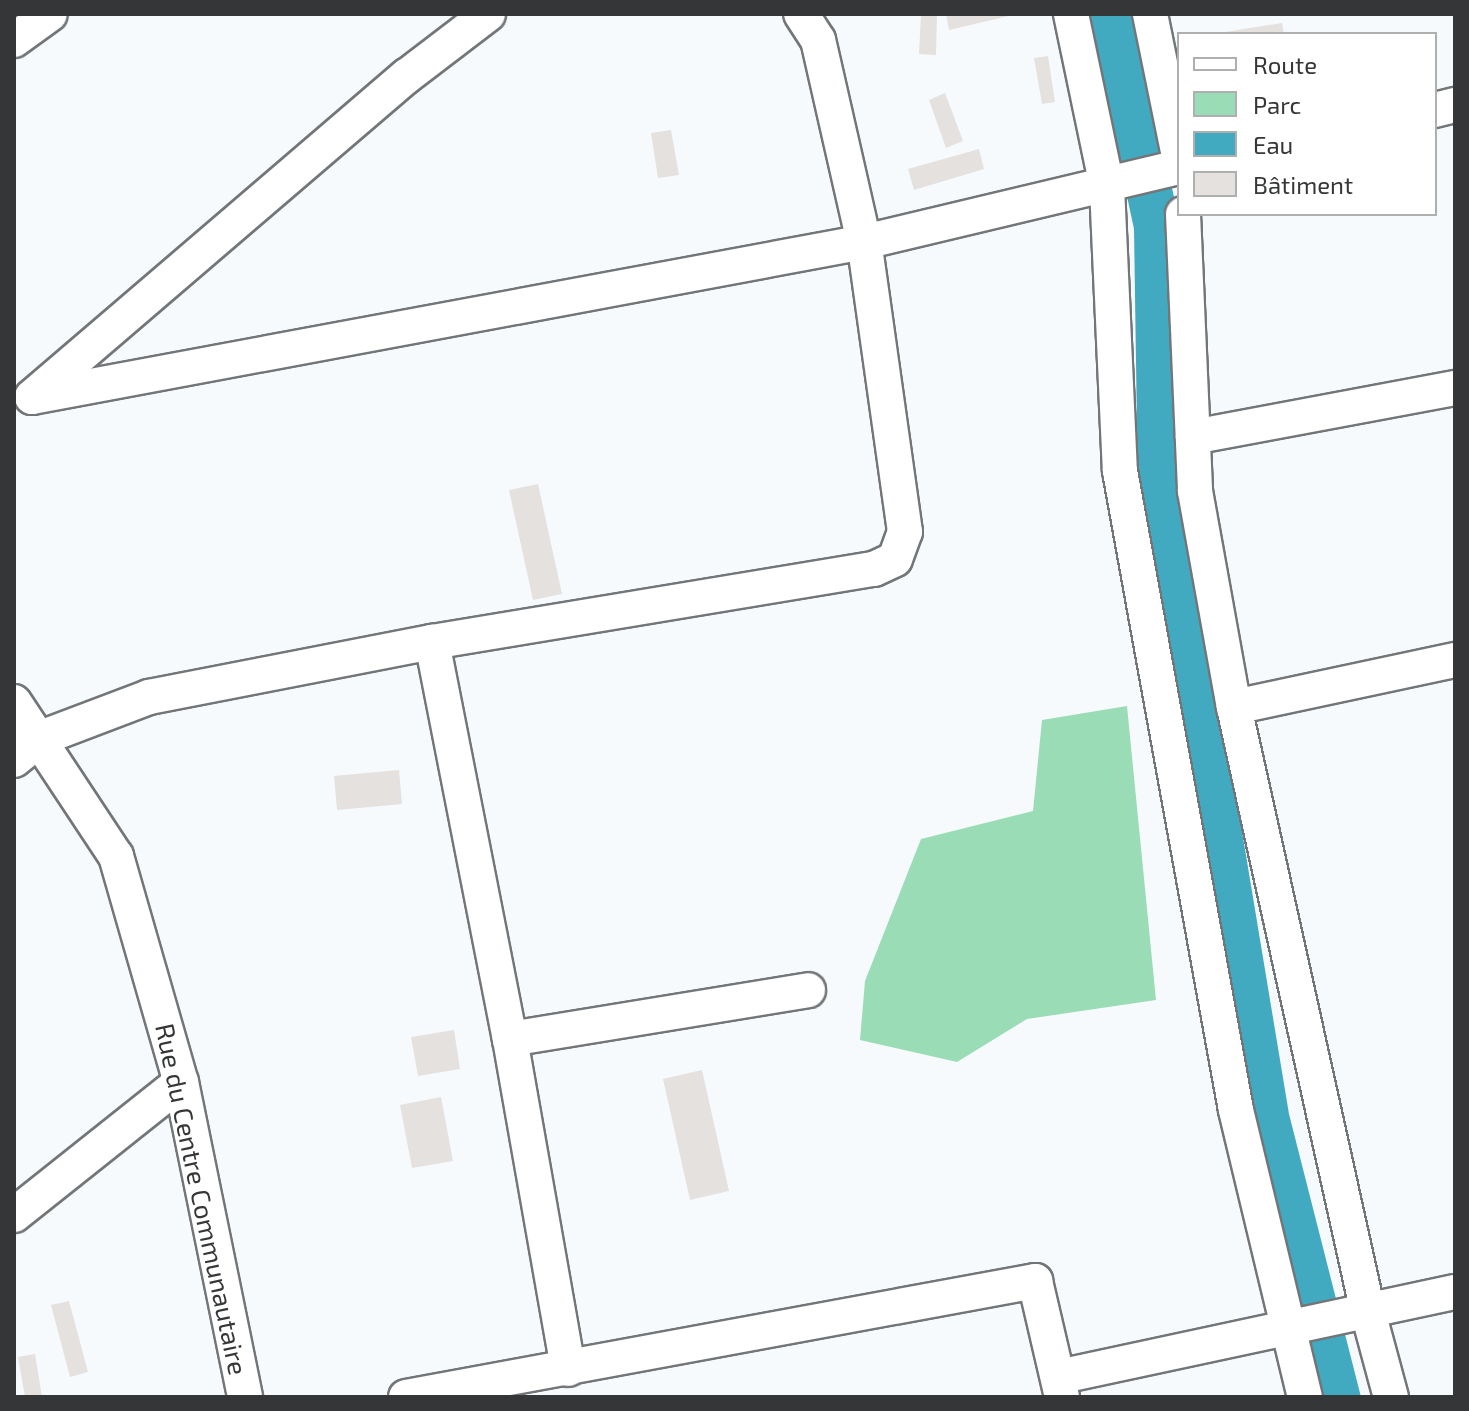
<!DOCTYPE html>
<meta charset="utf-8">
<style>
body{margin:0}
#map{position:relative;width:1469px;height:1411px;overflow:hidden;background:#f7fafd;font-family:"Exo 2",sans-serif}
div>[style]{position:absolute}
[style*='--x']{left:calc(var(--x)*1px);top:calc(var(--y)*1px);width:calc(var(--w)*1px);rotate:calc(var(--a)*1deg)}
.green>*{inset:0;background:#9adcb6}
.water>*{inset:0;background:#41aac1}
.building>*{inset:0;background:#e4e1de}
.roads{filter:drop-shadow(2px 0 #737678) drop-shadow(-2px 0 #737678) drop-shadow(0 2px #737678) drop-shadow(0 -2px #737678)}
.minor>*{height:34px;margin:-17px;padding:0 17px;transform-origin:17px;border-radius:17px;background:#fff}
span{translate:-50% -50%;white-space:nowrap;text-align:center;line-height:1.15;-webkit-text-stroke:6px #fff;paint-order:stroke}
.street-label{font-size:26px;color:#353637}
.frame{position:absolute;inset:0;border:16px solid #353637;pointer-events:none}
.legend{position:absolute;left:1177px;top:32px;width:260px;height:184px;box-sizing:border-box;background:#fff;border:2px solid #aeafaf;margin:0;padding:10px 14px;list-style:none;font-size:24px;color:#353637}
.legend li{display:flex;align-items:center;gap:16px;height:40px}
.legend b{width:40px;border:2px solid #aeafaf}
</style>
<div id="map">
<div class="green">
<i style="clip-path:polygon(1127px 706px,1156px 1000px,1027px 1019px,957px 1062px,860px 1040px,865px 981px,921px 839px,1033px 811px,1042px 720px)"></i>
</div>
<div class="water">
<i style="clip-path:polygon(1088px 14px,1133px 14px,1174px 197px,1228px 747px,1289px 1114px,1361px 1397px,1318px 1397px,1253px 1144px,1138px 495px,1134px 229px)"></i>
</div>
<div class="building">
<i style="clip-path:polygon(921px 14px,937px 14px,936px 55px,919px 54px)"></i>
<i style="clip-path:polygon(946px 14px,1013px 14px,1013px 15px,949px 30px)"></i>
<i style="clip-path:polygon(1282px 23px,1284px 34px,1225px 34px,1225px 32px)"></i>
<i style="clip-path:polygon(1048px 56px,1055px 102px,1042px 104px,1034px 58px)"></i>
<i style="clip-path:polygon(945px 93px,963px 141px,946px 148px,929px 100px)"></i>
<i style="clip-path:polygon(671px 130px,679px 175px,658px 178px,651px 133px)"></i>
<i style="clip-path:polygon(979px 149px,984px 169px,914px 190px,908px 169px)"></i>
<i style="clip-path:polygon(538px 484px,562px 594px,533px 600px,509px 490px)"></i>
<i style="clip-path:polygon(399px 770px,402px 804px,337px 810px,334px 776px)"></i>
<i style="clip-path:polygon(454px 1030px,460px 1069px,418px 1076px,411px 1037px)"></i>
<i style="clip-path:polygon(702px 1070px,729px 1191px,690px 1200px,663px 1079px)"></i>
<i style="clip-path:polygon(441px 1097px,453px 1161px,412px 1168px,400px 1105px)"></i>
<i style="clip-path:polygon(69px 1301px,88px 1372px,70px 1377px,51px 1305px)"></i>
<i style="clip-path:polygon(35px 1354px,42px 1397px,25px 1397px,18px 1357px)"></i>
</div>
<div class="roads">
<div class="minor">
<i style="--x:1071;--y:14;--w:177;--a:78.2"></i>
<i style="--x:1107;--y:187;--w:284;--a:87.4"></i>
<i style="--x:1120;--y:471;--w:649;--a:79.71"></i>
<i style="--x:1236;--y:1110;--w:295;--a:76.5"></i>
<i style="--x:1150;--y:14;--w:146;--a:78.5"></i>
<i style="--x:14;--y:40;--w:44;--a:-35.8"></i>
<i style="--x:1435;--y:110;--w:21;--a:-14"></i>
<i style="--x:1183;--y:214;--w:277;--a:87.5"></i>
<i style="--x:1195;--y:491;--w:219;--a:79.8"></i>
<i style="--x:1234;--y:707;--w:620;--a:77.51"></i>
<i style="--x:1368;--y:1312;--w:88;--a:74.9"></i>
<i style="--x:32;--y:397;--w:846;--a:-10.55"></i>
<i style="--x:864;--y:242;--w:324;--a:-13.4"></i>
<i style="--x:32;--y:397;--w:494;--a:-40.6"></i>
<i style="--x:407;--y:76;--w:102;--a:-37.4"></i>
<i style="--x:1193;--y:437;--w:267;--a:-10.6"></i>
<i style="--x:432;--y:642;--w:405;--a:78.9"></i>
<i style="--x:510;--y:1039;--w:335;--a:80"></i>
<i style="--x:14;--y:702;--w:185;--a:56.5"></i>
<i style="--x:116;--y:856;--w:235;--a:74"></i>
<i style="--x:181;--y:1082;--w:321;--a:78.5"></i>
<i style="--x:1234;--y:707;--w:226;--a:-12"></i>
<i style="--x:14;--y:760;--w:35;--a:-39"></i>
<i style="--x:41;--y:738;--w:116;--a:-20.8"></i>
<i style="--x:149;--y:697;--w:288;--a:-11"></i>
<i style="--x:432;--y:642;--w:448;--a:-9.4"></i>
<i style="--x:874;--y:569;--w:23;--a:-25"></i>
<i style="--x:895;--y:559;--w:29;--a:-70"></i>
<i style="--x:905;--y:532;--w:293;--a:-98"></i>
<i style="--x:864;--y:242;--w:207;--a:-102.8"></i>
<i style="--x:818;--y:40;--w:31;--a:-123"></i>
<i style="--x:510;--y:1039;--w:302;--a:-9.3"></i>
<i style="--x:14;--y:1215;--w:213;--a:-38.5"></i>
<i style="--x:1058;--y:1377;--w:406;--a:-12.1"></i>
<i style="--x:406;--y:1397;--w:640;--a:-10.45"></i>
<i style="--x:1035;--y:1281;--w:119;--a:76.9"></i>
</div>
</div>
<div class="street-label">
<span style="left:202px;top:1199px;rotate:78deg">Rue du Centre Communautaire</span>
</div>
<div class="frame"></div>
<ul class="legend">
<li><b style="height:10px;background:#fff"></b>Route</li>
<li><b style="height:22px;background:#9adcb6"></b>Parc</li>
<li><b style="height:22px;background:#41aac1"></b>Eau</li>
<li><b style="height:22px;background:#e4e1de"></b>Bâtiment</li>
</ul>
</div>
